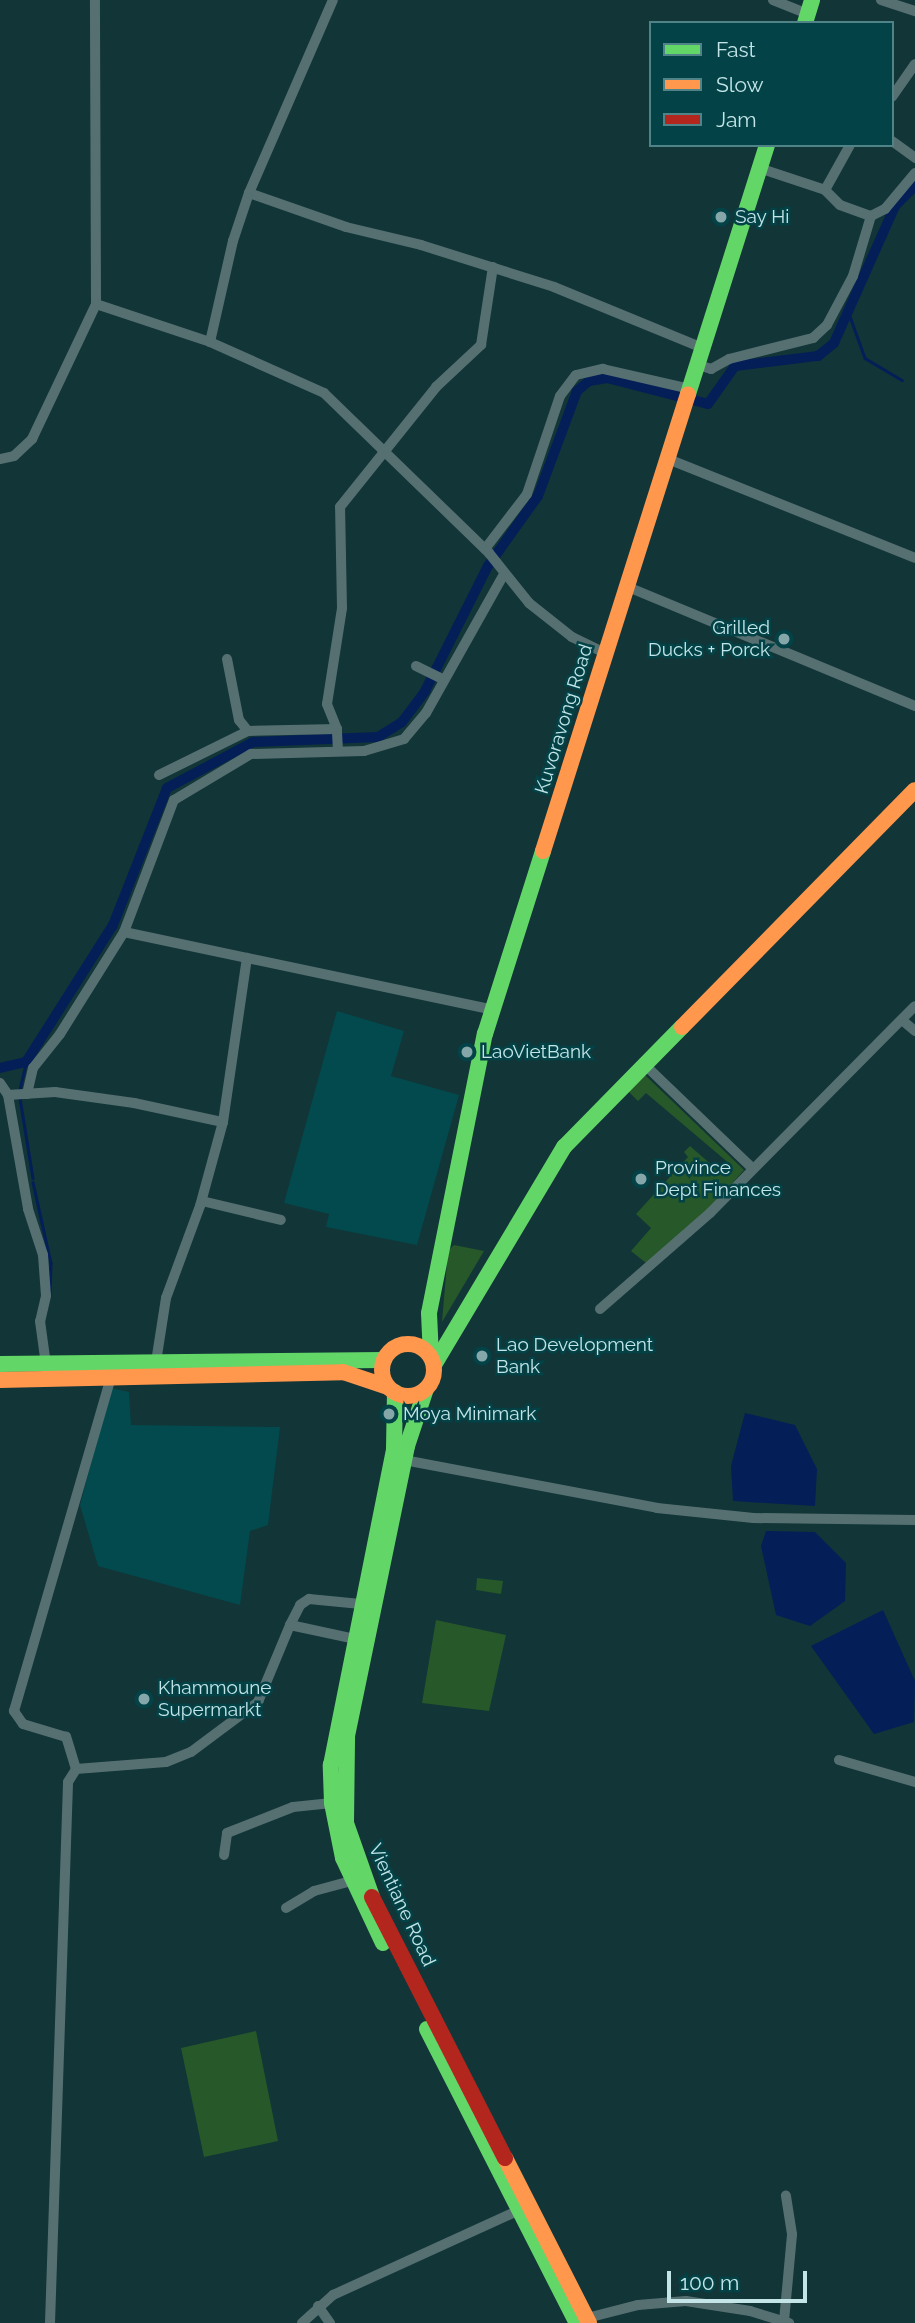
<!DOCTYPE html>
<style>
body{margin:0}
#map{position:relative;width:915px;height:2323px;overflow:hidden;background:#123537;font-family:Raleway,sans-serif}
div>[style]{position:absolute}
[style*='--x']{left:calc(var(--x)*1px);top:calc(var(--y)*1px);width:calc(var(--w)*1px);rotate:calc(var(--a)*1deg)}
.built>*{inset:0;background:#024a4e}
.green>*{inset:0;background:#27582a}
.water>*{inset:0;background:#041e58}
.stream>*{height:2.5px;margin:-1.25px;padding:0 1.25px;transform-origin:1.25px;border-radius:1.25px;background:#041e58}
.canal>*{height:10px;margin:-5px;padding:0 5px;transform-origin:5px;border-radius:5px;background:#041e58}
.street>*{height:10px;margin:-5px;padding:0 5px;transform-origin:5px;border-radius:5px;background:#567072}
.fast>*{height:16px;margin:-8px;padding:0 8px;transform-origin:8px;border-radius:8px;background:#63d668}
.slow>*{height:16px;margin:-8px;padding:0 8px;transform-origin:8px;border-radius:8px;background:#ff974d}
.slow>.ring{margin:-8px;padding:0;box-sizing:content-box;background:none;border:16px solid #ff974d;border-radius:50%}
.jam>*{height:16px;margin:-8px;padding:0 8px;transform-origin:8px;border-radius:8px;background:#b3261e}
.dots>*{width:19px;height:19px;translate:-50% -50%;box-sizing:border-box;border:4px solid #034246;border-radius:50%}
span{translate:-50% -50%;white-space:nowrap;text-align:center;line-height:1.15;-webkit-text-stroke:5px #034246;paint-order:stroke}
.poi-label{font-size:19px;color:#c3e5e8}
.left{translate:0 -50%;text-align:left}
.right{translate:-100% -50%;text-align:right}
.street-label{font-size:19px;color:#c3e5e8}
.legend{position:absolute;left:649px;top:21px;width:245px;height:126px;box-sizing:border-box;background:#034246;border:2px solid #508387;margin:0;padding:9px 12px;list-style:none;font-size:21px;color:#c3e5e8}
.legend li{display:flex;align-items:center;gap:14px;height:35px}
.legend b{width:35px;border:2px solid #508387}
.scale{position:absolute;left:667px;top:2271px;width:140px;height:32px;box-sizing:border-box;border:4px solid #c3e5e8;border-top:0;padding-left:9px;font-size:21px;line-height:24px;white-space:nowrap;color:#c3e5e8;-webkit-text-stroke:5px #034246;paint-order:stroke}
</style>
<div id="map">
<div class="built">
<i style="clip-path:polygon(337px 1011px,404px 1031px,391px 1076px,459px 1095px,417px 1245px,326px 1227px,329px 1214px,284px 1203px)"></i>
<i style="clip-path:polygon(111px 1388px,129px 1392px,131px 1425px,280px 1427px,268px 1525px,250px 1531px,240px 1605px,98px 1566px,80px 1505px)"></i>
</div>
<div class="green">
<i style="clip-path:polygon(645px 1075px,744px 1170px,708px 1210px,646px 1263px,631px 1251px,651px 1228px,636px 1214px,688px 1157px,684px 1152px,690px 1146px,722px 1174px,731px 1165px,646px 1093px,638px 1101px,628px 1091px)"></i>
<i style="clip-path:polygon(454px 1245px,484px 1251px,442px 1322px,448px 1251px)"></i>
<i style="clip-path:polygon(477px 1578px,503px 1581px,501px 1594px,476px 1590px)"></i>
<i style="clip-path:polygon(436px 1620px,506px 1635px,489px 1711px,422px 1703px)"></i>
<i style="clip-path:polygon(256px 2031px,278px 2141px,204px 2157px,181px 2048px)"></i>
</div>
<div class="water">
<i style="clip-path:polygon(745px 1413px,795px 1425px,817px 1469px,815px 1506px,733px 1501px,731px 1466px)"></i>
<i style="clip-path:polygon(766px 1531px,815px 1532px,846px 1563px,845px 1601px,810px 1626px,776px 1615px,761px 1546px)"></i>
<i style="clip-path:polygon(883px 1610px,915px 1681px,914px 1722px,874px 1734px,811px 1646px)"></i>
</div>
<div class="stream">
<i style="--x:848;--y:311;--w:50;--a:70.1"></i>
<i style="--x:865;--y:358;--w:43;--a:30.7"></i>
<i style="--x:19;--y:1092;--w:31;--a:-77"></i>
<i style="--x:20;--y:1098;--w:81;--a:80.8"></i>
<i style="--x:33;--y:1182;--w:83;--a:77.5"></i>
<i style="--x:51;--y:1263;--w:34;--a:92"></i>
</div>
<div class="canal">
<i style="--x:0;--y:1068;--w:27;--a:-13"></i>
<i style="--x:26;--y:1062;--w:162;--a:-57.6"></i>
<i style="--x:113;--y:925;--w:147;--a:-68.5"></i>
<i style="--x:167;--y:788;--w:98;--a:-28.1"></i>
<i style="--x:253;--y:742;--w:125;--a:-2.3"></i>
<i style="--x:378;--y:737;--w:28;--a:-32"></i>
<i style="--x:402;--y:722;--w:39;--a:-53"></i>
<i style="--x:425;--y:691;--w:140;--a:-63.3"></i>
<i style="--x:488;--y:566;--w:86;--a:-54.5"></i>
<i style="--x:538;--y:496;--w:112;--a:-69.6"></i>
<i style="--x:577;--y:391;--w:16;--a:-40"></i>
<i style="--x:589;--y:381;--w:18;--a:-9"></i>
<i style="--x:607;--y:378;--w:104;--a:14.4"></i>
<i style="--x:708;--y:404;--w:47;--a:-54.6"></i>
<i style="--x:735;--y:366;--w:84;--a:-6.9"></i>
<i style="--x:818;--y:356;--w:21;--a:-39"></i>
<i style="--x:834;--y:343;--w:150;--a:-66"></i>
<i style="--x:895;--y:206;--w:28;--a:-45"></i>
</div>
<div class="street">
<i style="--x:773;--y:0;--w:38;--a:22"></i>
<i style="--x:881;--y:0;--w:36;--a:18"></i>
<i style="--x:892;--y:97;--w:40;--a:-55.1"></i>
<i style="--x:892;--y:141;--w:29;--a:36"></i>
<i style="--x:759;--y:168;--w:70;--a:18.4"></i>
<i style="--x:825;--y:190;--w:51;--a:-60.9"></i>
<i style="--x:825;--y:190;--w:21;--a:45"></i>
<i style="--x:840;--y:205;--w:33;--a:20"></i>
<i style="--x:249;--y:193;--w:103;--a:19.3"></i>
<i style="--x:346;--y:227;--w:77;--a:13.5"></i>
<i style="--x:421;--y:245;--w:139;--a:17.5"></i>
<i style="--x:554;--y:287;--w:161;--a:22.3"></i>
<i style="--x:96;--y:304;--w:120;--a:18.4"></i>
<i style="--x:210;--y:342;--w:125;--a:24.1"></i>
<i style="--x:324;--y:393;--w:230;--a:44.1"></i>
<i style="--x:489;--y:553;--w:64;--a:51.3"></i>
<i style="--x:529;--y:603;--w:55;--a:38.3"></i>
<i style="--x:572;--y:637;--w:39;--a:26"></i>
<i style="--x:210;--y:342;--w:104;--a:-77.2"></i>
<i style="--x:233;--y:241;--w:51;--a:-71.6"></i>
<i style="--x:249;--y:193;--w:210;--a:-66.5"></i>
<i style="--x:698;--y:365;--w:14;--a:17"></i>
<i style="--x:711;--y:369;--w:21;--a:-29"></i>
<i style="--x:729;--y:359;--w:87;--a:-14"></i>
<i style="--x:813;--y:338;--w:19;--a:-43"></i>
<i style="--x:827;--y:325;--w:55;--a:-62"></i>
<i style="--x:853;--y:276;--w:63;--a:-73.3"></i>
<i style="--x:871;--y:216;--w:16;--a:-27"></i>
<i style="--x:885;--y:209;--w:47;--a:-50.2"></i>
<i style="--x:0;--y:459;--w:14;--a:-12"></i>
<i style="--x:14;--y:456;--w:25;--a:-43"></i>
<i style="--x:32;--y:439;--w:149;--a:-64.6"></i>
<i style="--x:96;--y:304;--w:304;--a:-90.2"></i>
<i style="--x:668;--y:459;--w:266;--a:21.8"></i>
<i style="--x:485;--y:549;--w:69;--a:-52.6"></i>
<i style="--x:527;--y:494;--w:103;--a:-71.4"></i>
<i style="--x:560;--y:396;--w:26;--a:-53"></i>
<i style="--x:576;--y:375;--w:28;--a:-13"></i>
<i style="--x:603;--y:369;--w:89;--a:12.9"></i>
<i style="--x:628;--y:587;--w:311;--a:22.5"></i>
<i style="--x:227;--y:659;--w:62;--a:78.9"></i>
<i style="--x:239;--y:720;--w:14;--a:51"></i>
<i style="--x:416;--y:666;--w:30;--a:26"></i>
<i style="--x:338;--y:751;--w:22;--a:-93"></i>
<i style="--x:337;--y:729;--w:27;--a:-112"></i>
<i style="--x:327;--y:704;--w:97;--a:-81.1"></i>
<i style="--x:342;--y:608;--w:101;--a:-91.1"></i>
<i style="--x:340;--y:507;--w:154;--a:-51.3"></i>
<i style="--x:436;--y:387;--w:62;--a:-43"></i>
<i style="--x:481;--y:345;--w:79;--a:-81.3"></i>
<i style="--x:159;--y:775;--w:99;--a:-26.3"></i>
<i style="--x:248;--y:731;--w:89;--a:-1.3"></i>
<i style="--x:124;--y:932;--w:377;--a:11.9"></i>
<i style="--x:902;--y:1020;--w:17;--a:40"></i>
<i style="--x:644;--y:1064;--w:151;--a:43.9"></i>
<i style="--x:0;--y:1083;--w:14;--a:56"></i>
<i style="--x:8;--y:1095;--w:116;--a:80"></i>
<i style="--x:28;--y:1209;--w:48;--a:71.9"></i>
<i style="--x:43;--y:1255;--w:41;--a:85.8"></i>
<i style="--x:46;--y:1296;--w:26;--a:103"></i>
<i style="--x:40;--y:1321;--w:44;--a:82.2"></i>
<i style="--x:27;--y:1094;--w:27;--a:-77"></i>
<i style="--x:33;--y:1068;--w:43;--a:-51.5"></i>
<i style="--x:60;--y:1034;--w:120;--a:-57.9"></i>
<i style="--x:124;--y:932;--w:141;--a:-69.3"></i>
<i style="--x:174;--y:800;--w:90;--a:-30.9"></i>
<i style="--x:251;--y:754;--w:113;--a:-1.5"></i>
<i style="--x:364;--y:751;--w:42;--a:-16.7"></i>
<i style="--x:404;--y:739;--w:34;--a:-50"></i>
<i style="--x:426;--y:713;--w:159;--a:-60.7"></i>
<i style="--x:8;--y:1095;--w:47;--a:-3.7"></i>
<i style="--x:55;--y:1092;--w:80;--a:7.9"></i>
<i style="--x:134;--y:1103;--w:91;--a:12.1"></i>
<i style="--x:202;--y:1201;--w:81;--a:13.5"></i>
<i style="--x:600;--y:1309;--w:146;--a:-41.1"></i>
<i style="--x:710;--y:1213;--w:291;--a:-45.3"></i>
<i style="--x:156;--y:1362;--w:65;--a:-81.1"></i>
<i style="--x:166;--y:1298;--w:98;--a:-69.7"></i>
<i style="--x:200;--y:1206;--w:87;--a:-74.7"></i>
<i style="--x:223;--y:1122;--w:166;--a:-81.7"></i>
<i style="--x:404;--y:1460;--w:258;--a:10.7"></i>
<i style="--x:657;--y:1508;--w:97;--a:5.9"></i>
<i style="--x:753;--y:1518;--w:162;--a:0.7"></i>
<i style="--x:290;--y:1625;--w:22;--a:-63"></i>
<i style="--x:300;--y:1605;--w:11;--a:-34"></i>
<i style="--x:309;--y:1599;--w:52;--a:5.5"></i>
<i style="--x:839;--y:1760;--w:79;--a:16.1"></i>
<i style="--x:76;--y:1769;--w:34;--a:-107"></i>
<i style="--x:66;--y:1737;--w:45;--a:-163.2"></i>
<i style="--x:23;--y:1724;--w:16;--a:-125"></i>
<i style="--x:14;--y:1711;--w:348;--a:-73.8"></i>
<i style="--x:76;--y:1769;--w:90;--a:-4.4"></i>
<i style="--x:166;--y:1762;--w:27;--a:-22"></i>
<i style="--x:191;--y:1752;--w:84;--a:-36.7"></i>
<i style="--x:258;--y:1702;--w:83;--a:-67.4"></i>
<i style="--x:290;--y:1625;--w:72;--a:12.1"></i>
<i style="--x:224;--y:1855;--w:22;--a:-82"></i>
<i style="--x:227;--y:1833;--w:71;--a:-21.5"></i>
<i style="--x:293;--y:1807;--w:39;--a:-6"></i>
<i style="--x:286;--y:1908;--w:33;--a:-31"></i>
<i style="--x:314;--y:1891;--w:38;--a:-15"></i>
<i style="--x:318;--y:2306;--w:21;--a:55"></i>
<i style="--x:587;--y:2318;--w:53;--a:-14.3"></i>
<i style="--x:638;--y:2305;--w:48;--a:-4.8"></i>
<i style="--x:686;--y:2301;--w:65;--a:8.9"></i>
<i style="--x:750;--y:2311;--w:41;--a:17.1"></i>
<i style="--x:784;--y:2321;--w:87;--a:-84.7"></i>
<i style="--x:792;--y:2234;--w:39;--a:-99"></i>
<i style="--x:50;--y:2323;--w:541;--a:-88.09"></i>
<i style="--x:68;--y:1782;--w:15;--a:-58"></i>
<i style="--x:302;--y:2323;--w:42;--a:-42.1"></i>
<i style="--x:333;--y:2295;--w:210;--a:-24.5"></i>
</div>
<div class="fast">
<i style="--x:805;--y:23;--w:24;--a:-73"></i>
<i style="--x:688;--y:394;--w:261;--a:-72.4"></i>
<i style="--x:431;--y:1357;--w:44;--a:-92.6"></i>
<i style="--x:429;--y:1313;--w:285;--a:-78.7"></i>
<i style="--x:485;--y:1034;--w:192;--a:-72.4"></i>
<i style="--x:0;--y:1364;--w:384;--a:-0.6"></i>
<i style="--x:434;--y:1365;--w:254;--a:-59.2"></i>
<i style="--x:564;--y:1147;--w:168;--a:-45.5"></i>
<i style="--x:372;--y:1897;--w:78;--a:-109.4"></i>
<i style="--x:346;--y:1823;--w:87;--a:-89.3"></i>
<i style="--x:347;--y:1736;--w:296;--a:-78.3"></i>
<i style="--x:407;--y:1446;--w:60;--a:-71.6"></i>
<i style="--x:383;--y:1943;--w:94;--a:-115.2"></i>
<i style="--x:343;--y:1858;--w:56;--a:-101.3"></i>
<i style="--x:332;--y:1803;--w:38;--a:-92"></i>
<i style="--x:331;--y:1765;--w:322;--a:-78.7"></i>
<i style="--x:394;--y:1449;--w:57;--a:-89"></i>
<i style="--x:427;--y:2029;--w:330;--a:63"></i>
</div>
<div class="slow">
<i style="--x:543;--y:851;--w:479;--a:-72.4"></i>
<i style="--x:682;--y:1027;--w:332;--a:-45.5"></i>
<i class="ring" style="left:382px;top:1344px;width:36px;height:36px"></i>
<i style="--x:0;--y:1380;--w:343;--a:-1.3"></i>
<i style="--x:343;--y:1372;--w:47;--a:18.4"></i>
<i style="--x:505;--y:2158;--w:185;--a:63"></i>
</div>
<div class="jam">
<i style="--x:372;--y:1897;--w:293;--a:63"></i>
</div>
<div class="dots">
<i style="left:721px;top:217px;background:#85a7aa"></i>
<i style="left:784px;top:639px;background:#85a7aa"></i>
<i style="left:467px;top:1052px;background:#85a7aa"></i>
<i style="left:641px;top:1179px;background:#85a7aa"></i>
<i style="left:482px;top:1356px;background:#85a7aa"></i>
<i style="left:389px;top:1414px;background:#85a7aa"></i>
<i style="left:144px;top:1699px;background:#85a7aa"></i>
</div>
<div class="poi-label">
<span class="left" style="left:735px;top:217px">Say Hi</span>
<span class="right" style="left:770px;top:639px">Grilled<br>Ducks + Porck</span>
<span class="left" style="left:481px;top:1052px">LaoVietBank</span>
<span class="left" style="left:655px;top:1179px">Province<br>Dept Finances</span>
<span class="left" style="left:496px;top:1356px">Lao Development<br>Bank</span>
<span class="left" style="left:403px;top:1414px">Moya Minimark</span>
<span class="left" style="left:158px;top:1699px">Khammoune<br>Supermarkt</span>
</div>
<div class="street-label">
<span style="left:564px;top:719px;rotate:-73deg">Kuvoravong Road</span>
<span style="left:402px;top:1905px;rotate:65deg">Vientiane Road</span>
</div>
<ul class="legend">
<li><b style="height:9px;background:#63d668"></b>Fast</li>
<li><b style="height:9px;background:#ff974d"></b>Slow</li>
<li><b style="height:9px;background:#b3261e"></b>Jam</li>
</ul>
<div class="scale">100 m</div>
</div>
